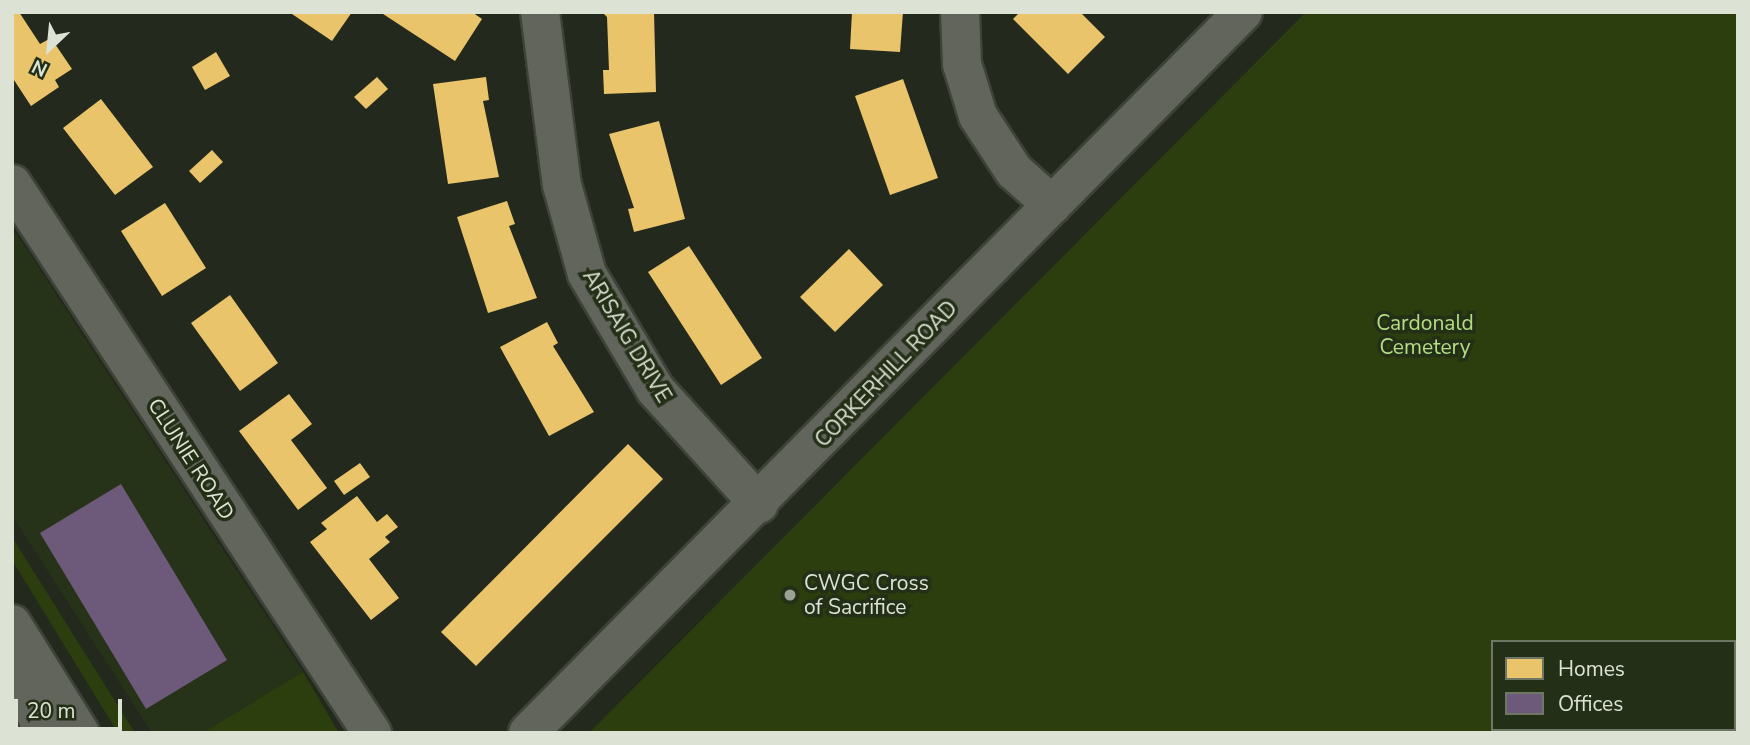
<!DOCTYPE html>
<style>
body{margin:0}
#map{position:relative;width:1750px;height:745px;overflow:hidden;background:#23291d;font-family:"Nunito Sans",sans-serif}
div>[style]{position:absolute}
[style*='--x']{left:calc(var(--x)*1px);top:calc(var(--y)*1px);width:calc(var(--w)*1px);rotate:calc(var(--a)*1deg)}
.built>*{inset:0;background:#273318}
.green>*{inset:0;background:#2c3e0e}
.homes>*{inset:0;background:#e9c46a}
.offices>*{inset:0;background:#6d597a}
.roads{filter:drop-shadow(2px 0 #3e4338) drop-shadow(-2px 0 #3e4338) drop-shadow(0 2px #3e4338) drop-shadow(0 -2px #3e4338)}
.minor>*{height:38px;margin:-19px;padding:0 19px;transform-origin:19px;border-radius:19px;background:#61655c}
.dots>*{width:19px;height:19px;translate:-50% -50%;box-sizing:border-box;border:4px solid #242f17;border-radius:50%}
span{translate:-50% -50%;white-space:nowrap;text-align:center;line-height:1.15;-webkit-text-stroke:7px #242f17;paint-order:stroke}
.park-label{font-size:21px;color:#b5dd84}
.street-label{font-size:21px;color:#dce3d5}
.poi-label{font-size:21px;color:#dce3d5}
.left{translate:0 -50%;text-align:left}
.frame{position:absolute;inset:0;border:14px solid #dce3d5;pointer-events:none}
.legend{position:absolute;left:1491px;top:640px;width:245px;height:91px;box-sizing:border-box;background:#242f17;border:2px solid #6e7763;margin:0;padding:9px 12px;list-style:none;font-size:21px;color:#dce3d5}
.legend li{display:flex;align-items:center;gap:14px;height:35px}
.legend b{width:35px;border:2px solid #6e7763}
.north{position:absolute;left:14px;top:14px;width:70px;height:70px;-webkit-text-stroke:5px #242f17;paint-order:stroke;rotate:206deg;font-size:19px;font-weight:700;line-height:28px;text-align:center;color:#dce3d5}
.north::after{content:'';display:block;margin:auto;width:24px;height:32px;background:#dce3d5;clip-path:polygon(50% 0,100% 100%,50% 72%,0 100%)}
.scale{position:absolute;left:14px;top:699px;width:108px;height:32px;box-sizing:border-box;border:4px solid #dce3d5;border-top:0;padding-left:9px;font-size:21px;line-height:24px;white-space:nowrap;color:#dce3d5;-webkit-text-stroke:5px #242f17;paint-order:stroke}
</style>
<div id="map">
<div class="built">
<i style="clip-path:polygon(16px 233px,303px 672px,202px 733px,152px 733px,12px 515px,12px 236px)"></i>
</div>
<div class="green">
<i style="clip-path:polygon(evenodd,1306px 12px,1738px 12px,1738px 733px,589px 733px,1306px 12px,1493px 642px,1734px 642px,1734px 729px,1493px 729px,1493px 642px)"></i>
<i style="clip-path:polygon(12px 537px,135px 733px,118px 733px,12px 560px)"></i>
<i style="clip-path:polygon(303px 672px,339px 733px,202px 733px)"></i>
</div>
<div class="homes">
<i style="clip-path:polygon(12px 12px,19px 12px,40px 44px,51px 38px,72px 69px,55px 80px,59px 87px,31px 106px,12px 77px)"></i>
<i style="clip-path:polygon(289px 12px,352px 12px,332px 41px)"></i>
<i style="clip-path:polygon(380px 12px,472px 12px,482px 19px,455px 61px)"></i>
<i style="clip-path:polygon(602px 12px,654px 12px,656px 92px,604px 94px,603px 70px,609px 70px,607px 17px)"></i>
<i style="clip-path:polygon(852px 12px,903px 12px,900px 52px,850px 49px)"></i>
<i style="clip-path:polygon(1020px 12px,1080px 12px,1105px 37px,1068px 74px,1013px 19px)"></i>
<i style="clip-path:polygon(216px 52px,230px 76px,205px 90px,192px 67px)"></i>
<i style="clip-path:polygon(377px 77px,388px 89px,366px 109px,354px 97px)"></i>
<i style="clip-path:polygon(486px 77px,489px 100px,483px 101px,499px 177px,448px 184px,433px 84px)"></i>
<i style="clip-path:polygon(903px 79px,938px 178px,890px 195px,855px 96px)"></i>
<i style="clip-path:polygon(101px 99px,153px 167px,115px 195px,63px 128px)"></i>
<i style="clip-path:polygon(659px 121px,685px 219px,634px 232px,628px 209px,634px 208px,609px 134px)"></i>
<i style="clip-path:polygon(212px 150px,223px 162px,200px 183px,189px 171px)"></i>
<i style="clip-path:polygon(507px 201px,515px 224px,509px 226px,537px 298px,488px 313px,457px 217px)"></i>
<i style="clip-path:polygon(165px 203px,206px 268px,162px 296px,121px 231px)"></i>
<i style="clip-path:polygon(689px 246px,762px 358px,721px 385px,648px 272px)"></i>
<i style="clip-path:polygon(849px 249px,883px 285px,835px 332px,800px 297px)"></i>
<i style="clip-path:polygon(230px 295px,278px 363px,240px 391px,191px 323px)"></i>
<i style="clip-path:polygon(547px 322px,558px 343px,553px 346px,594px 412px,549px 436px,500px 347px)"></i>
<i style="clip-path:polygon(289px 394px,312px 424px,291px 440px,327px 488px,298px 510px,239px 431px)"></i>
<i style="clip-path:polygon(628px 444px,663px 479px,476px 666px,441px 632px)"></i>
<i style="clip-path:polygon(360px 463px,370px 477px,344px 495px,334px 481px)"></i>
<i style="clip-path:polygon(357px 496px,377px 522px,387px 514px,398px 527px,385px 537px,390px 542px,369px 559px,399px 598px,371px 620px,310px 542px,327px 529px,321px 523px)"></i>
</div>
<div class="offices">
<i style="clip-path:polygon(121px 484px,227px 660px,146px 709px,40px 533px)"></i>
</div>
<div class="roads">
<div class="minor">
<i style="--x:540;--y:12;--w:174;--a:82.8"></i>
<i style="--x:562;--y:185;--w:92;--a:74.3"></i>
<i style="--x:587;--y:274;--w:134;--a:59.4"></i>
<i style="--x:655;--y:389;--w:155;--a:47.9"></i>
<i style="--x:960;--y:12;--w:52;--a:87.8"></i>
<i style="--x:962;--y:64;--w:54;--a:72.9"></i>
<i style="--x:978;--y:116;--w:66;--a:56.8"></i>
<i style="--x:1014;--y:171;--w:51;--a:41.8"></i>
<i style="--x:12;--y:184;--w:657;--a:56.75"></i>
<i style="--x:12;--y:624;--w:128;--a:58"></i>
<i style="--x:13;--y:661;--w:78;--a:66.7"></i>
<i style="--x:528;--y:733;--w:1015;--a:-45.24"></i>
</div>
</div>
<div class="dots">
<i style="left:790px;top:595px;background:#9ba295"></i>
</div>
<div class="park-label">
<span style="left:1425px;top:335px">Cardonald<br>Cemetery</span>
</div>
<div class="street-label">
<span style="left:627px;top:336px;rotate:59deg">ARISAIG DRIVE</span>
<span style="left:886px;top:374px;rotate:-46deg">CORKERHILL ROAD</span>
<span style="left:191px;top:459px;rotate:57deg">CLUNIE ROAD</span>
</div>
<div class="poi-label">
<span class="left" style="left:804px;top:595px">CWGC Cross<br>of Sacrifice</span>
</div>
<div class="frame"></div>
<ul class="legend">
<li><b style="height:19px;background:#e9c46a"></b>Homes</li>
<li><b style="height:19px;background:#6d597a"></b>Offices</li>
</ul>
<div class="north">N</div>
<div class="scale">20 m</div>
</div>
